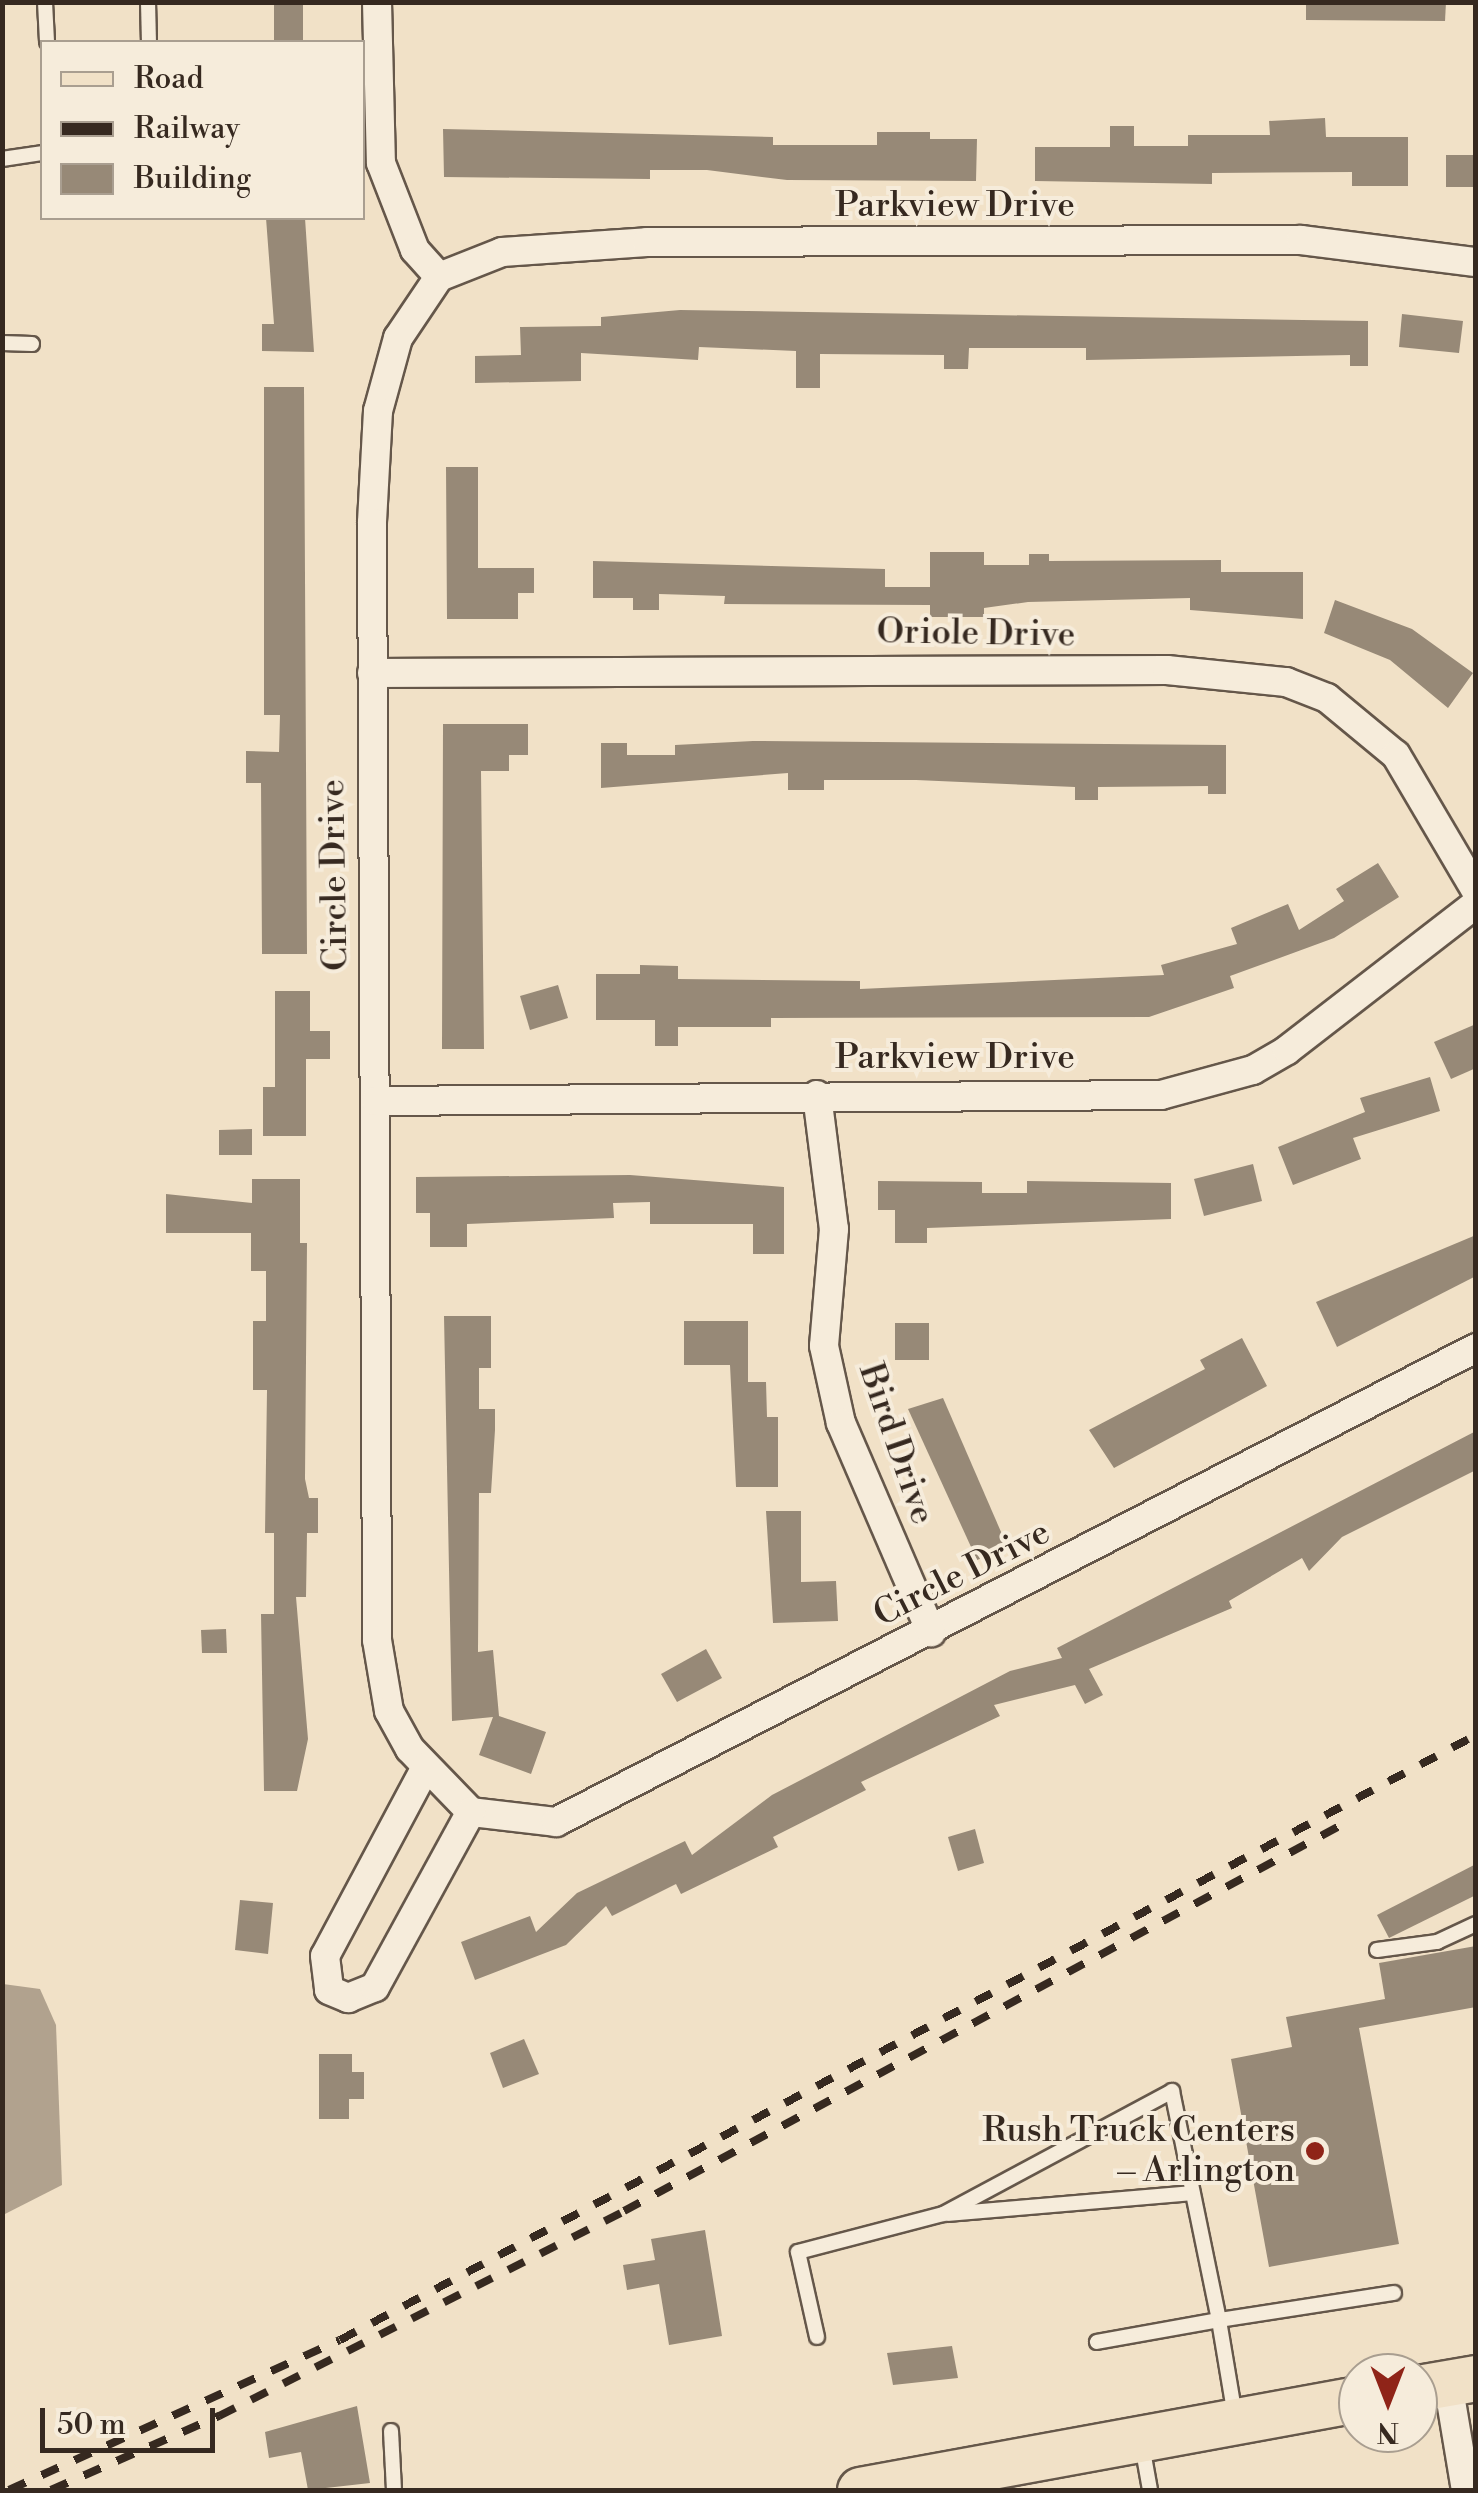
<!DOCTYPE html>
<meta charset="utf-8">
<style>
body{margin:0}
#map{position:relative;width:1478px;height:2493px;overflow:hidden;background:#f1e1c7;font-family:"Libre Bodoni",serif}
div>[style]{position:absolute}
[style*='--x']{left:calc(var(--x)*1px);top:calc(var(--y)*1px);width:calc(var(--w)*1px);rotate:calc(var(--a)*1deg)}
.water>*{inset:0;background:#b1a28e}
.building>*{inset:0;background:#978977}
.roads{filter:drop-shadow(2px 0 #65574a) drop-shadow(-2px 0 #65574a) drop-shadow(0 2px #65574a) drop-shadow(0 -2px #65574a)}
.service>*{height:14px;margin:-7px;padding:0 7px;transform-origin:7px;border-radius:7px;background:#f6ecdb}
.minor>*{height:28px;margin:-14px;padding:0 14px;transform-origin:14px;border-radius:14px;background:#f6ecdb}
.primary>*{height:45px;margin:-22.5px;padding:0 22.5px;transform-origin:22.5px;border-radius:22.5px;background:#f1e1c7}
.rail>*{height:8px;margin-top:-4px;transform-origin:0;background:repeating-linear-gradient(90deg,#362920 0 18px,transparent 0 36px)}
.dots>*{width:28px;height:28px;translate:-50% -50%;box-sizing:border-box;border:5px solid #f6ecdb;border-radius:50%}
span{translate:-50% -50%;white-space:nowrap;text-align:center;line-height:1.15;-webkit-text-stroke:8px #f6ecdb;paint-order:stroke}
.street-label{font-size:35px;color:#362920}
.poi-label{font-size:35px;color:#362920}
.right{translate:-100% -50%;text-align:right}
.frame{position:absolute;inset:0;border:5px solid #362920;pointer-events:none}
.legend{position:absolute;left:40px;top:40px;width:325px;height:180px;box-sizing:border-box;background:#f6ecdb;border:2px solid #a99e90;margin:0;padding:12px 18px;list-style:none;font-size:30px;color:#362920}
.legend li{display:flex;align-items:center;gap:20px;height:50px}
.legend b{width:50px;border:2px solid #a99e90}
.north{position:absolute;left:1338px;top:2353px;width:100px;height:100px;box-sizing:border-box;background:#f6ecdb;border:2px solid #a99e90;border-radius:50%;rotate:180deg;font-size:28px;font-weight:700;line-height:40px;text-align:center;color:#362920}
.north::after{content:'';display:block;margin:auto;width:35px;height:45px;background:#8f2418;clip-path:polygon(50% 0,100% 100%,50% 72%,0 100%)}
.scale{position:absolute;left:40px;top:2408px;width:175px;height:45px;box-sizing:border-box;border:5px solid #362920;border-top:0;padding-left:12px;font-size:30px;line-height:35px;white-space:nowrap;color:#362920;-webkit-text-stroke:8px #f6ecdb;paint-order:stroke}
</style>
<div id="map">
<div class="water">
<i style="clip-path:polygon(3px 1984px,40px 1989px,56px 2025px,62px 2185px,3px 2215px)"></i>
</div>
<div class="building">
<i style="clip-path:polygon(274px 2px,303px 2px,303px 42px,274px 42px)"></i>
<i style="clip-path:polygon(1306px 2px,1446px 2px,1445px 21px,1306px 20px)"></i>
<i style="clip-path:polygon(1325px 118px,1326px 137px,1408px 137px,1408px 186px,1352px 186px,1352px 172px,1212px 173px,1212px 184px,1035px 181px,1035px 147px,1110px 147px,1110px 126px,1134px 126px,1134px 146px,1188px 146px,1188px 135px,1270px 135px,1269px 121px)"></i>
<i style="clip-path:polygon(443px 129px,773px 137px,773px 145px,877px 145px,877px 132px,930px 132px,930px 139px,977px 139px,976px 181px,787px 180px,707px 170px,650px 170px,650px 179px,444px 177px)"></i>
<i style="clip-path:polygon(1446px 155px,1476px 155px,1476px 187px,1446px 187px)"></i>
<i style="clip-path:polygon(266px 218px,305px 218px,314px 352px,262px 351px,262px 324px,274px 324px)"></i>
<i style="clip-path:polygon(680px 310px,1368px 321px,1368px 366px,1350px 366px,1350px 355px,1086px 360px,1086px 348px,969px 348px,968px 369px,944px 369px,944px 355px,820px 354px,820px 388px,796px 388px,796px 351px,699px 347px,698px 360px,581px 353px,581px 381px,475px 383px,475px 356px,521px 355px,520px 327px,601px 326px,601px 317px)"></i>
<i style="clip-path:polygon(1402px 314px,1463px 321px,1459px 353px,1399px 347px)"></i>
<i style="clip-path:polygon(264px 387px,304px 387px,307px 954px,262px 954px,261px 783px,246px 783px,246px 751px,279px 752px,280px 715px,264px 715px)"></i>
<i style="clip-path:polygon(446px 467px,478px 467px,478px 568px,534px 568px,534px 593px,518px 593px,518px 619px,447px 619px)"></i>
<i style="clip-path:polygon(930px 552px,984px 552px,984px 565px,1029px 565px,1029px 554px,1049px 554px,1049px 561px,1221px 560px,1221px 572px,1303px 572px,1303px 619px,1190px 610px,1190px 598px,1028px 602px,984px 608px,984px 617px,930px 617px,930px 605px,724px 604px,725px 596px,659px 594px,659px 610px,633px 610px,633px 598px,593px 598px,593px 561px,885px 569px,885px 587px,930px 587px)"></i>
<i style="clip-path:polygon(1335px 600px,1412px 629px,1473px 673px,1448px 708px,1390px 660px,1324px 633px)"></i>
<i style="clip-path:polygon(443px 724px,528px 724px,528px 755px,509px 755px,509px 771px,481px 771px,484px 1049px,442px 1049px)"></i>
<i style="clip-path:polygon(753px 741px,1226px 745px,1226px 794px,1208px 794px,1208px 786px,1098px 787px,1098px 800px,1075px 800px,1075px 787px,916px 780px,824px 780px,824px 790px,788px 790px,788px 773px,601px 788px,601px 743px,627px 743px,627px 755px,675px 755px,675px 745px)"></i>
<i style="clip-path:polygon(1378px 863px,1399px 897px,1334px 938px,1230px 976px,1234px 988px,1149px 1017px,771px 1018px,771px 1027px,678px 1027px,678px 1046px,655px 1046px,655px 1020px,596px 1020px,596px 974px,640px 974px,640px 965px,678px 966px,678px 979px,860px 981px,860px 989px,1164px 975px,1161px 965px,1237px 944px,1231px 928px,1288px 904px,1299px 930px,1344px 901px,1336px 889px)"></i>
<i style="clip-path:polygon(558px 985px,568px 1018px,530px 1030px,520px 996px)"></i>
<i style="clip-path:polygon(275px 991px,310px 991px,310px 1031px,330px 1031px,330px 1059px,306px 1059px,306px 1136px,263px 1136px,263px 1087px,275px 1087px)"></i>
<i style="clip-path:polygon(1476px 1024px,1476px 1068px,1451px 1079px,1434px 1042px)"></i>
<i style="clip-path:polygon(1430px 1077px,1440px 1111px,1353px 1138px,1361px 1159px,1293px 1185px,1278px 1147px,1365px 1112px,1360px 1098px)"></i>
<i style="clip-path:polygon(252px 1129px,252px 1155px,219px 1155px,219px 1130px)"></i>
<i style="clip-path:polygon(1253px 1164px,1262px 1201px,1204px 1216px,1194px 1179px)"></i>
<i style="clip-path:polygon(630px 1175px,784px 1187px,784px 1254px,753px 1254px,753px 1224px,650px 1224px,650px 1202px,613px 1203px,614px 1218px,467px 1224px,467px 1247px,430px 1247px,430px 1213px,416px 1213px,416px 1177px)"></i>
<i style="clip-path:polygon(252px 1179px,300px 1179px,300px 1243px,307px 1243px,305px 1479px,309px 1498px,318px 1498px,318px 1533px,307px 1533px,306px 1597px,296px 1597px,308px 1739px,297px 1791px,264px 1791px,261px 1614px,274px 1614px,274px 1533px,265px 1533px,267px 1390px,253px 1390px,253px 1321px,266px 1321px,266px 1271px,251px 1271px,251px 1233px,166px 1233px,166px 1194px,252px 1203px)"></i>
<i style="clip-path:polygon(878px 1181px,982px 1182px,982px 1193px,1027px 1193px,1027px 1181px,1171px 1183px,1171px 1219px,927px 1228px,927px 1243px,895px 1243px,895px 1210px,878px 1210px)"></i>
<i style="clip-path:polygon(1476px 1235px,1476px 1276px,1337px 1347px,1316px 1302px)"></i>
<i style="clip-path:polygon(444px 1316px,491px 1316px,491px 1368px,479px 1368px,479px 1409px,495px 1409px,495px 1430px,491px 1493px,479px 1493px,478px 1652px,493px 1650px,499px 1716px,546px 1732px,531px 1774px,479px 1755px,493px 1717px,452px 1721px)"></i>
<i style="clip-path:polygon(684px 1321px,748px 1321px,748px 1382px,766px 1382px,767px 1417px,778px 1417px,778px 1487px,736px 1487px,730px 1365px,684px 1365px)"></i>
<i style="clip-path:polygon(895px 1323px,929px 1323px,929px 1360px,895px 1360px)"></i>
<i style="clip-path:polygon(1242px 1338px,1267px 1386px,1114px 1468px,1089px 1430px,1205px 1369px,1200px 1360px)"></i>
<i style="clip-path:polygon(943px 1398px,1008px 1548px,977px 1560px,908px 1409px)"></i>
<i style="clip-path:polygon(1476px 1431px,1476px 1470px,1342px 1537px,1309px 1571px,1302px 1558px,1229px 1601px,1232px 1608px,1089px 1669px,1103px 1695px,1085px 1704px,1075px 1685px,994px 1705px,1000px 1716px,861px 1782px,866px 1790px,773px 1837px,778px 1847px,681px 1894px,676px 1884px,612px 1916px,606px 1906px,566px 1945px,475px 1980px,461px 1942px,530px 1916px,536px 1932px,577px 1893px,685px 1841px,692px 1855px,772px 1795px,1010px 1671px,1062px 1658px,1057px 1648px)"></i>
<i style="clip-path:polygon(766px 1511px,801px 1511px,801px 1582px,836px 1581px,838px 1621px,773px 1623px)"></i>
<i style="clip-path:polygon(226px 1629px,227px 1653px,202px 1653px,201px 1630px)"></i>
<i style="clip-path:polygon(706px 1649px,722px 1678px,677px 1702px,661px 1674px)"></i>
<i style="clip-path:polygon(975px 1829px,984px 1863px,958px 1871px,948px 1837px)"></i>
<i style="clip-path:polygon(1476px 1864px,1476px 1895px,1389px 1938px,1377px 1915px)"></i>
<i style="clip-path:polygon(240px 1900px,273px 1903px,268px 1954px,235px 1950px)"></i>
<i style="clip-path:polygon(1476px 1946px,1476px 2007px,1359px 2028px,1399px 2244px,1269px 2267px,1231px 2059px,1292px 2047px,1286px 2017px,1385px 1999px,1379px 1963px)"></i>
<i style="clip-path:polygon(524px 2039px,539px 2074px,503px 2088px,490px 2053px)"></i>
<i style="clip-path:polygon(319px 2054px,352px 2054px,352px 2072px,364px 2072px,364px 2099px,349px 2099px,349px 2119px,319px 2119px)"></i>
<i style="clip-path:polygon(705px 2230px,722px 2336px,669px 2345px,659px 2284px,627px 2290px,623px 2265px,655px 2260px,651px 2239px)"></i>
<i style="clip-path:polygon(952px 2346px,958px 2378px,893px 2385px,887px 2353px)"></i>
<i style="clip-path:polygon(357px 2406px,370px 2483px,308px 2490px,301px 2452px,269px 2458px,265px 2432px)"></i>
</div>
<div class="roads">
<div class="service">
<i style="--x:45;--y:2;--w:40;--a:87.1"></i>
<i style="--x:148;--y:2;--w:40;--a:88.6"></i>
<i style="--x:2;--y:159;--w:40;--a:-8.5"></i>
<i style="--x:2;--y:343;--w:30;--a:2"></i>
<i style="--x:1377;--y:1950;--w:61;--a:-7.6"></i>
<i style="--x:1437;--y:1942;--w:43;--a:-24.8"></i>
<i style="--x:948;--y:2214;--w:245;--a:-4.9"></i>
<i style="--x:817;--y:2337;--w:87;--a:-102.6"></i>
<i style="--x:798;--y:2252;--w:150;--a:-14.7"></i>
<i style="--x:943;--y:2214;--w:260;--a:-28.2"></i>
<i style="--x:1172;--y:2091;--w:234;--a:78.4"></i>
<i style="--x:1219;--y:2320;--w:124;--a:169.8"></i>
<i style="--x:1235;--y:2416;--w:97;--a:-99.5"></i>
<i style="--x:1219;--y:2320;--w:177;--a:-8.8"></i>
<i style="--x:391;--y:2431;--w:59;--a:87.1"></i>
<i style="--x:1142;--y:2445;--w:46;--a:79.9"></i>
</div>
<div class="minor">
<i style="--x:377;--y:2;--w:161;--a:88.6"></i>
<i style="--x:381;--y:163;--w:93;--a:68.7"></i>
<i style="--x:415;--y:250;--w:36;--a:48"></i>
<i style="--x:439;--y:277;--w:73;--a:123.9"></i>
<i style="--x:398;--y:338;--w:76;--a:105.3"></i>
<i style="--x:378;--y:411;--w:112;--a:93.1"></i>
<i style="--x:372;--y:523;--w:1117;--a:89.74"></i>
<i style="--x:377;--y:1640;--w:72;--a:80.4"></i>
<i style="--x:389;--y:1711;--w:43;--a:61.1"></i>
<i style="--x:410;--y:1749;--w:88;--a:45.9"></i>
<i style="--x:471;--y:1812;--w:86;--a:6.7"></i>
<i style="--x:556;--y:1822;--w:1035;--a:-27.26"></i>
<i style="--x:439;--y:277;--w:68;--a:-21.6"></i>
<i style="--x:502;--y:252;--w:145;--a:-3.9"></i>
<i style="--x:647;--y:242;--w:654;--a:-0.18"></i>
<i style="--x:1301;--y:240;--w:176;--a:7.2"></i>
<i style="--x:372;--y:673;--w:795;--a:-0.22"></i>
<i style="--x:1167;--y:670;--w:120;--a:5.8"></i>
<i style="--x:1286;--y:682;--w:44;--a:21.3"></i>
<i style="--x:1327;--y:698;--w:89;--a:39.6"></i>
<i style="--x:1396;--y:755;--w:158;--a:59.5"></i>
<i style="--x:817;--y:1095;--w:135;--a:82.8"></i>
<i style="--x:834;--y:1229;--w:117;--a:94.9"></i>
<i style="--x:824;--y:1346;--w:79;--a:77.6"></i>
<i style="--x:841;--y:1423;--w:228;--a:66.7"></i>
<i style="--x:376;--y:1101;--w:785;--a:-0.44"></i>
<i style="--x:1161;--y:1095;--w:95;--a:-15.2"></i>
<i style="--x:1253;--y:1070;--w:39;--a:-30"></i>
<i style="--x:1287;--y:1050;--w:239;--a:-37.7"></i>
<i style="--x:426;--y:1767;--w:214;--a:118.1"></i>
<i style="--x:325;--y:1956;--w:34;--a:83"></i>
<i style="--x:329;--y:1990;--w:21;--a:23"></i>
<i style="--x:348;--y:1998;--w:29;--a:-22"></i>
<i style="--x:375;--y:1987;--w:200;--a:-61.3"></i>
<i style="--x:1448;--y:2383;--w:109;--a:80.5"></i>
</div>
<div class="primary">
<i style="--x:1418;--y:2388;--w:59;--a:-9.8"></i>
<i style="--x:860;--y:2490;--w:506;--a:-10.36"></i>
</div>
</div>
<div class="rail">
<i style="--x:9;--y:2490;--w:363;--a:-24.4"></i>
<i style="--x:340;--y:2340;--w:1287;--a:-28.04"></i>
<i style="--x:51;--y:2490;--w:184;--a:-23.8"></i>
<i style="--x:219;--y:2416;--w:454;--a:-26.8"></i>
<i style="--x:624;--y:2211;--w:823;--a:-28.28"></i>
</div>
<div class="dots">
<i style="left:1315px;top:2151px;background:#8f2418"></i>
</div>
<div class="street-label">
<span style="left:955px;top:206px">Parkview Drive</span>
<span style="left:976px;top:634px;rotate:1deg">Oriole Drive</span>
<span style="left:335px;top:875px;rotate:-91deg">Circle Drive</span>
<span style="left:955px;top:1058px">Parkview Drive</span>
<span style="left:896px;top:1444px;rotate:71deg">Bird Drive</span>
<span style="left:962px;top:1574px;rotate:-27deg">Circle Drive</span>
</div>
<div class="poi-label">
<span class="right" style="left:1295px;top:2151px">Rush Truck Centers<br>– Arlington</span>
</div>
<div class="frame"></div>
<ul class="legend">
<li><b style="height:12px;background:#f1e1c7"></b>Road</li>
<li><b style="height:12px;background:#362920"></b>Railway</li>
<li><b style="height:28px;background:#978977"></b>Building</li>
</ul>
<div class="north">N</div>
<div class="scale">50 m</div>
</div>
